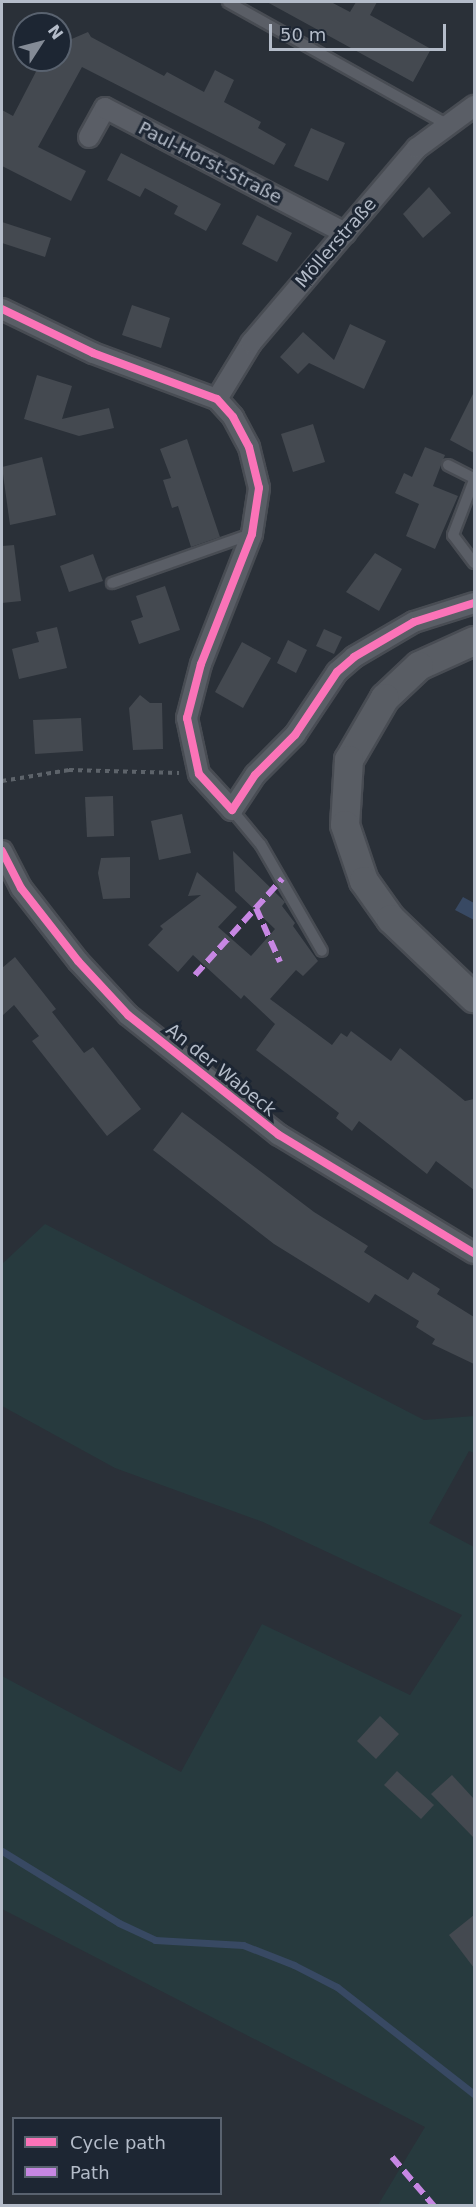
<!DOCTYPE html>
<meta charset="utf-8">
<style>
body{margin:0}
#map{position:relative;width:476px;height:2207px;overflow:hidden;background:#2a3038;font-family:"DejaVu Sans",sans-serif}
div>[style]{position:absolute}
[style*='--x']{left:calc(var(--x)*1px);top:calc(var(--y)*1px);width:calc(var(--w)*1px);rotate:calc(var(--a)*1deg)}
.green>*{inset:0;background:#273a3e}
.water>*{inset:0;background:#384963}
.stream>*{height:7px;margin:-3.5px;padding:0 3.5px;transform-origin:3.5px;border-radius:3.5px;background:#384963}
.building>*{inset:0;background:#444950}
.path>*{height:4px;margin-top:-2px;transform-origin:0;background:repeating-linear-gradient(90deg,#5d636a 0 4.5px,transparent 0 9px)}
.roads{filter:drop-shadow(2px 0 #484c53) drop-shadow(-2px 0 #484c53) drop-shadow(0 2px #484c53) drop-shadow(0 -2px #484c53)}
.service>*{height:10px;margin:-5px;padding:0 5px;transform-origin:5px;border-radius:5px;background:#5a5e66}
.minor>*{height:20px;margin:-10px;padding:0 10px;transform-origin:10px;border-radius:10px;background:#5a5e66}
.secondary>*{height:28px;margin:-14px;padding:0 14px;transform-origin:14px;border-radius:14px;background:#595d64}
.quiet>*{height:6px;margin-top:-3px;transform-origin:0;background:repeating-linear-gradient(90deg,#c787e3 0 12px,transparent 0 18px)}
.cycleway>*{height:8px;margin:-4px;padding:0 4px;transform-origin:4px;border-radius:4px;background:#fb73b8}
span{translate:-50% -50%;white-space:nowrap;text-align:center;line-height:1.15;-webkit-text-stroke:6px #1d2633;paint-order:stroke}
.street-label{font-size:18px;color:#b4bcc9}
.frame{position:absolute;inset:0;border:3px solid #b4bcc9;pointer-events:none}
.legend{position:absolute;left:12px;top:2117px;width:210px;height:78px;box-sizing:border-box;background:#1d2633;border:2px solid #59626f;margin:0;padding:8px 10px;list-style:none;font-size:18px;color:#b4bcc9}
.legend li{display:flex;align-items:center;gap:12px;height:30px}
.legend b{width:30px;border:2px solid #59626f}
.north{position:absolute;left:12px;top:12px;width:60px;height:60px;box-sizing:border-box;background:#1d2633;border:2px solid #59626f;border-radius:50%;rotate:54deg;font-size:16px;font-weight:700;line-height:24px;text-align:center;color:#b4bcc9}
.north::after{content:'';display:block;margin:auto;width:21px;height:27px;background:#848b96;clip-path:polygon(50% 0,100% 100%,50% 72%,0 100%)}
.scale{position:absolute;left:269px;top:24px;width:177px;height:27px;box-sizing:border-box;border:3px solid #b4bcc9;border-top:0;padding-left:8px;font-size:18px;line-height:21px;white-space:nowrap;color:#b4bcc9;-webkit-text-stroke:4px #1d2633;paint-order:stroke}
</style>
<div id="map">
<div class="green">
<i style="clip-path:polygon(45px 1224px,424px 1420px,474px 1416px,474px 1453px,469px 1451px,429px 1523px,474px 1547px,474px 2205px,378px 2205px,425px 2127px,2px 1909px,2px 1676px,181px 1772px,262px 1624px,410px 1695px,462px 1615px,263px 1522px,115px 1468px,2px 1406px,2px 1264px)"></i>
</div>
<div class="water">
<i style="clip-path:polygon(463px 897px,474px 903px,474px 920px,455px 910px)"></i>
</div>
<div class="stream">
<i style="--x:2;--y:1851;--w:137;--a:31.6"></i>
<i style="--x:119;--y:1923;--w:40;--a:25"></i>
<i style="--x:155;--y:1940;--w:88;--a:3.3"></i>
<i style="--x:243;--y:1945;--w:55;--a:21.4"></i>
<i style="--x:294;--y:1965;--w:48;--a:27.1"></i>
<i style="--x:337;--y:1987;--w:174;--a:38"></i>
</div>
<div class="building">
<i style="clip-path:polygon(267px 2px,331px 2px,350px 12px,356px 2px,377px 2px,370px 15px,431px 49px,413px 82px)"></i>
<i style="clip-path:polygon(88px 32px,91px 37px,164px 76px,167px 72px,204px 92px,215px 70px,234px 80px,224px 102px,261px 122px,258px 128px,286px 144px,274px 165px,82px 67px,38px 147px,86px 171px,71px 201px,2px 166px,2px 110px,13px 116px,42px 60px,60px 60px,60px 44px)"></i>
<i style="clip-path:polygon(311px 128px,345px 143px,328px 181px,294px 166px)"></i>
<i style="clip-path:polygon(121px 153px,221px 204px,206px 231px,174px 214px,178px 206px,145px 188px,140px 197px,107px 180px)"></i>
<i style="clip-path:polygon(429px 187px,451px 213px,423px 238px,403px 214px)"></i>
<i style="clip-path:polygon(257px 215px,292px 233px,277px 262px,242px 244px)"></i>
<i style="clip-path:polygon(2px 222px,51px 238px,45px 257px,2px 243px)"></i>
<i style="clip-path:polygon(132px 305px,170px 318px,161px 348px,122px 335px)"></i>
<i style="clip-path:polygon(350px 324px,386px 341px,364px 389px,309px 363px,298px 374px,280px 357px,303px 332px,334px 360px)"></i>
<i style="clip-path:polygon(37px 375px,72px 386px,62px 419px,109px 408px,114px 428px,79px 436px,24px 419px)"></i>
<i style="clip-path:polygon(474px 392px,474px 453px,450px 440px)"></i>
<i style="clip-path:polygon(313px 424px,325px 462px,293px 472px,281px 434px)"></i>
<i style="clip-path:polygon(187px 439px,220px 537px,191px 547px,178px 506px,172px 508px,163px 480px,171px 478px,160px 449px)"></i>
<i style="clip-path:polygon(425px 447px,445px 455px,433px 486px,458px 496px,435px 549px,406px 536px,419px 504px,395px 493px,404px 473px,412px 477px)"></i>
<i style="clip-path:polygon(42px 457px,56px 515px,10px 525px,2px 467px)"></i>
<i style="clip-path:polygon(14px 545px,21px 601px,2px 603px,2px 546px)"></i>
<i style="clip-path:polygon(375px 553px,402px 569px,379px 611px,346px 592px)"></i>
<i style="clip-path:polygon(93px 554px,103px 581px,69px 592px,60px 566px)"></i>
<i style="clip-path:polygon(165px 586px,180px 630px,139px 644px,131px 621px,143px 617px,136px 596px)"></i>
<i style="clip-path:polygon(57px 627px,67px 668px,19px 679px,12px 649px,39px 642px,36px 632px)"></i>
<i style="clip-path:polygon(324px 629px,342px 637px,334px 654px,316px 646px)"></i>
<i style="clip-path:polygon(288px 640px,307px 650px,296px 673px,277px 663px)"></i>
<i style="clip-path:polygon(242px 642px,271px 658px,243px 708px,215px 692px)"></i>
<i style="clip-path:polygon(140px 695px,150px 703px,162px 703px,163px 749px,133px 750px,129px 708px)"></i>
<i style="clip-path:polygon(81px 718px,83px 751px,35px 754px,33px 720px)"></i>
<i style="clip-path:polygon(113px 796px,114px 836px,87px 837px,85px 797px)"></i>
<i style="clip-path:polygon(182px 814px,191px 853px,159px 860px,151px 821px)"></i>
<i style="clip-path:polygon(233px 851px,285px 902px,282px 906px,295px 923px,293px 926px,318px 961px,303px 976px,296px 970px,270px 999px,332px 1045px,341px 1033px,347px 1037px,351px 1031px,391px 1061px,400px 1048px,465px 1101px,474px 1099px,474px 1190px,436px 1161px,427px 1174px,359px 1121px,352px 1131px,336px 1118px,339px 1113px,256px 1050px,275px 1024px,244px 995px,241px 999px,193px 955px,178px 972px,148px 945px,163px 929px,160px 926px,201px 895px,188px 896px,197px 872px,237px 907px,218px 927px,251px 956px,275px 929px,235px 891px)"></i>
<i style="clip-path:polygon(130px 857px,130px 898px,103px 899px,98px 873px,101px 858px)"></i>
<i style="clip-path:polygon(15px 957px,56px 1009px,52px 1012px,84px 1053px,93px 1047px,141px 1109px,107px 1136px,32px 1041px,39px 1036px,14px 1005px,2px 1016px,2px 968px)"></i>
<i style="clip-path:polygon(182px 1112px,314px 1212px,368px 1246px,364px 1252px,408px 1280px,413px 1272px,440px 1289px,437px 1294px,474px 1317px,474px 1364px,432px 1344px,435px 1339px,416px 1327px,419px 1321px,375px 1294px,369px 1303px,274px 1244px,153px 1150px)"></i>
<i style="clip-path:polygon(380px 1716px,399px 1734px,376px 1759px,357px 1741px)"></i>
<i style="clip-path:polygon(397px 1771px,434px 1805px,421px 1819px,384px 1785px)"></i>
<i style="clip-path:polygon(452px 1775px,474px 1799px,474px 1838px,431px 1794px)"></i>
<i style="clip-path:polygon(474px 1915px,474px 1968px,449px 1935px)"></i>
</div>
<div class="path">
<i style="--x:2;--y:781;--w:68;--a:-9.3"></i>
<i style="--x:69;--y:770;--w:110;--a:1.6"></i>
</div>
<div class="roads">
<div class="service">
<i style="--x:228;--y:2;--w:250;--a:29.2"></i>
<i style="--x:448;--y:465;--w:29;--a:27"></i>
<i style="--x:474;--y:480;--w:59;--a:110.9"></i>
<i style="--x:453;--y:535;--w:35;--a:53"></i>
<i style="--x:112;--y:583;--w:147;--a:-19.4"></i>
<i style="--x:232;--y:810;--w:45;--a:50.4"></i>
<i style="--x:261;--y:845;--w:122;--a:60.1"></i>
</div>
<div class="minor">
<i style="--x:89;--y:137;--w:33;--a:-61"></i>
<i style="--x:105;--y:108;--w:271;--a:27.5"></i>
<i style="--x:2;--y:309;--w:101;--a:25.8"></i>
<i style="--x:93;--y:353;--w:132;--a:20.4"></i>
<i style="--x:217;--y:399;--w:24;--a:48"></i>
<i style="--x:233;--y:417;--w:34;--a:62"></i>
<i style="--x:249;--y:447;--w:42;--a:76.3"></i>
<i style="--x:259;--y:488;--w:47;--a:98.7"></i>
<i style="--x:252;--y:534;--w:140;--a:111.4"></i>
<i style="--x:201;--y:664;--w:56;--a:104.5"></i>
<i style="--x:187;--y:718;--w:57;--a:77.9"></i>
<i style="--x:199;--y:774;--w:49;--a:47.5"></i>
<i style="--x:232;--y:810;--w:42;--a:-56.7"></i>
<i style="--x:255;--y:775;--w:57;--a:-45"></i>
<i style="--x:295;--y:735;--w:76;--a:-56.3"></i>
<i style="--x:337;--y:672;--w:23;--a:-41"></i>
<i style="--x:354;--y:657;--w:69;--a:-30.3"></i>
<i style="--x:414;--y:622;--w:63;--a:-17.6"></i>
<i style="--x:217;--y:399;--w:66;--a:-58.7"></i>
<i style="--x:251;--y:343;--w:256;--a:-49.6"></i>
<i style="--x:417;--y:148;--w:71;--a:-36.4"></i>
<i style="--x:2;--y:851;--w:42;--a:62.8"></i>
<i style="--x:21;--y:888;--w:93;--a:52"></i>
<i style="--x:78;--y:961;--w:74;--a:47.2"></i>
<i style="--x:128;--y:1015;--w:193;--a:38.5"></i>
<i style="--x:279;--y:1135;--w:228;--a:31.2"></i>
</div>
<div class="secondary">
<i style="--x:474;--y:641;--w:60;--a:155.6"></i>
<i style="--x:419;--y:666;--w:47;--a:136.7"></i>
<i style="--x:385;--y:698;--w:72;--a:120.1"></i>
<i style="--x:349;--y:760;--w:65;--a:93.5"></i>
<i style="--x:345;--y:825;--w:59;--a:71.3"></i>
<i style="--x:364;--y:881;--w:47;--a:54.6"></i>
<i style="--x:391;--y:919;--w:115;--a:43.6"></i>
</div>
</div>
<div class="quiet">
<i style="--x:256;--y:908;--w:59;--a:66"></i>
<i style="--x:195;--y:975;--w:130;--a:-47.8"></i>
<i style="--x:392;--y:2157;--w:65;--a:49.4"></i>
</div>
<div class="cycleway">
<i style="--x:2;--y:309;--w:101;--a:25.8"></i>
<i style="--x:93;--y:353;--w:132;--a:20.4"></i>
<i style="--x:217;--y:399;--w:24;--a:48"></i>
<i style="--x:233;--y:417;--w:34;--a:62"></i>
<i style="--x:249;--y:447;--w:42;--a:76.3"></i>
<i style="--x:259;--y:488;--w:47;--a:98.7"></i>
<i style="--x:252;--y:534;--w:140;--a:111.4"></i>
<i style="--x:201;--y:664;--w:56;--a:104.5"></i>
<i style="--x:187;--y:718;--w:57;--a:77.9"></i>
<i style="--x:199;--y:774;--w:49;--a:47.5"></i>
<i style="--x:232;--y:810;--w:42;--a:-56.7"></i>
<i style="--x:255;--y:775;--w:57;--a:-45"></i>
<i style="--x:295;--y:735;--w:76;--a:-56.3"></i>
<i style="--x:337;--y:672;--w:23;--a:-41"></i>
<i style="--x:354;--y:657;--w:69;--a:-30.3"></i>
<i style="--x:414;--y:622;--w:63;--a:-17.6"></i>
<i style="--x:2;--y:851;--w:42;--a:62.8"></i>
<i style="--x:21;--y:888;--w:93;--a:52"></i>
<i style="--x:78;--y:961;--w:74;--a:47.2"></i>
<i style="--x:128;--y:1015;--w:193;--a:38.5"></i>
<i style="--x:279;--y:1135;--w:228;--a:31.2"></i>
</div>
<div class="street-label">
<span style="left:210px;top:163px;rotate:27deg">Paul-Horst-Straße</span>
<span style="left:336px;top:243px;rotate:-49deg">Möllerstraße</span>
<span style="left:221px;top:1070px;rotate:39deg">An der Wabeck</span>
</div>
<div class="frame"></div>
<ul class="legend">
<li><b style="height:8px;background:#fb73b8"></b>Cycle path</li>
<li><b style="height:8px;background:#c787e3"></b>Path</li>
</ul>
<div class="north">N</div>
<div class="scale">50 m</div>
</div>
